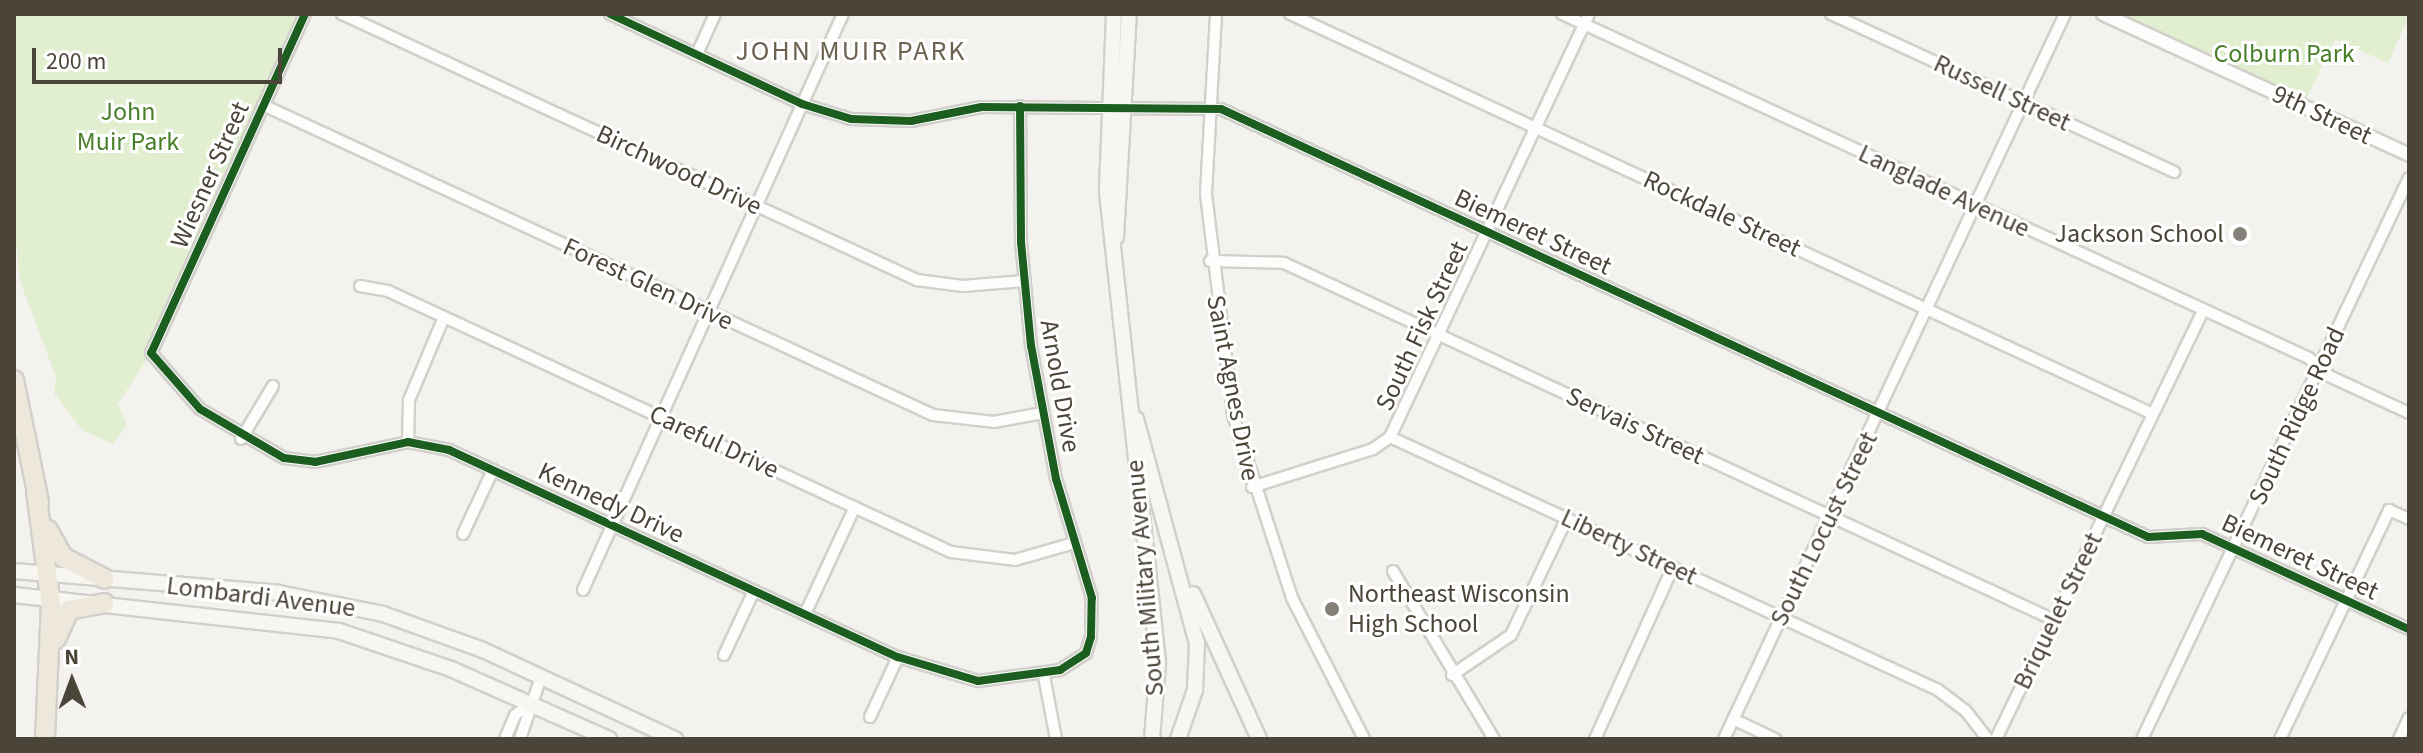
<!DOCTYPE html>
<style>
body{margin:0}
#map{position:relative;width:2423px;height:753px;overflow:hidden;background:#f4f2ee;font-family:"Source Sans 3",sans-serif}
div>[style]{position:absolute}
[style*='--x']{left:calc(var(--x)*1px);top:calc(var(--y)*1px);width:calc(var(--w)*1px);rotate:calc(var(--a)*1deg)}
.green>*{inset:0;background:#e1eecf}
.roads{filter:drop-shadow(2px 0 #d2d0cb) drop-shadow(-2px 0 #d2d0cb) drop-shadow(0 2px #d2d0cb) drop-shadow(0 -2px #d2d0cb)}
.minor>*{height:10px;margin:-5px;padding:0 5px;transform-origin:5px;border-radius:5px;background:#fdfdfc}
.tertiary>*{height:12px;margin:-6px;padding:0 6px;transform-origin:6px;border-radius:6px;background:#fdfdfc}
.secondary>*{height:14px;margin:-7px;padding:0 7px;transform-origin:7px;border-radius:7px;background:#f7f6f1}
.motorway>*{height:18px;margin:-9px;padding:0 9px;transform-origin:9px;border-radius:9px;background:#ede8db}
.cycleway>*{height:8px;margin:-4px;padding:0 4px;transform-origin:4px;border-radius:4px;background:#1b5e20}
.dots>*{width:22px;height:22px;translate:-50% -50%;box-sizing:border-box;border:4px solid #fff;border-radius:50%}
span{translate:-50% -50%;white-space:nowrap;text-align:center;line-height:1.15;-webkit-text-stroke:6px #fff;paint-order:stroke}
.park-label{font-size:26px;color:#4a7f2a}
.street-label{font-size:26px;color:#4b4439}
.poi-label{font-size:26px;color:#4b4439}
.right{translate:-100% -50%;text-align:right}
.left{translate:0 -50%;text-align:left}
.neighbourhood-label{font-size:28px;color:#6e6250;letter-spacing:2px}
.frame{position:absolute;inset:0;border:16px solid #4b4439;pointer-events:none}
.north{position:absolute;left:32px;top:641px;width:80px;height:80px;-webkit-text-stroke:6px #fff;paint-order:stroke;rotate:359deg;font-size:22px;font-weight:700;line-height:32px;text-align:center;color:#4b4439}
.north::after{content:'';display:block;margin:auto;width:28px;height:36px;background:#4b4439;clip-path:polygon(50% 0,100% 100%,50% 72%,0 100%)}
.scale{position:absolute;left:32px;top:48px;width:250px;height:36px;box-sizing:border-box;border:4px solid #4b4439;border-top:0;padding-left:10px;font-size:24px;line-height:28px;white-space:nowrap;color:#4b4439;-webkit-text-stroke:6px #fff;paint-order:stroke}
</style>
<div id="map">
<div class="green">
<i style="clip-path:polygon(14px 14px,305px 14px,151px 353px,118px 404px,127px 425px,113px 444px,82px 430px,54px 393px,56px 377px,20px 281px,14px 222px)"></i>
<i style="clip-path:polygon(2103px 14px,2409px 14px,2409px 16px,2388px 63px,2335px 39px,2303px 106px)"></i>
</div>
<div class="roads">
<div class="minor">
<i style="--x:305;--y:14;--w:372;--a:114.4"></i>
<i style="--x:151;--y:353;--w:74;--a:48.8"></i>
<i style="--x:200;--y:409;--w:97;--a:30.3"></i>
<i style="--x:284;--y:458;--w:31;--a:7"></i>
<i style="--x:315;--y:462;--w:95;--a:-12.1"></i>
<i style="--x:408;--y:442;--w:42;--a:11"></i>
<i style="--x:449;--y:450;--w:494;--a:24.8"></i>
<i style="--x:898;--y:657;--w:84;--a:16.7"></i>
<i style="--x:978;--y:681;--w:83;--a:-7.6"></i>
<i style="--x:1060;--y:670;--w:31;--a:-33"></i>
<i style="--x:1086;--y:653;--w:17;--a:-73"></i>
<i style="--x:1091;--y:637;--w:39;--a:-89"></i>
<i style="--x:1092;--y:598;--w:124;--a:-106.8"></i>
<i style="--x:1056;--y:479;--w:135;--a:-100.6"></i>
<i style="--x:1031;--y:346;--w:103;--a:-95.5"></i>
<i style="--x:1021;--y:243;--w:137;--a:-90.4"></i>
<i style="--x:342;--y:14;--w:634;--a:24.83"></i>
<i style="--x:917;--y:280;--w:46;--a:7.4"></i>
<i style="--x:963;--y:286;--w:61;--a:-4.7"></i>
<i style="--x:610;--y:14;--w:212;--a:25.1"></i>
<i style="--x:802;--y:104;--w:51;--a:17"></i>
<i style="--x:851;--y:119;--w:60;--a:1.9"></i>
<i style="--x:911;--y:121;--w:72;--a:-11.2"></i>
<i style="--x:982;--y:107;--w:239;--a:0.5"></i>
<i style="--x:1221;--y:109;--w:1021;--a:24.78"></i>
<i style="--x:2148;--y:537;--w:54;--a:-3.2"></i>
<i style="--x:2202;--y:534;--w:228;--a:24.7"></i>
<i style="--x:1216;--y:14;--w:180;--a:93.2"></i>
<i style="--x:1206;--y:194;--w:223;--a:83"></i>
<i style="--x:1233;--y:415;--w:192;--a:72.1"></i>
<i style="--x:1292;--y:598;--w:158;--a:62.9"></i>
<i style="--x:1290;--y:14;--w:951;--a:24.87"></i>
<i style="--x:1562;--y:14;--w:822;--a:24.73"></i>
<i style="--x:2309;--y:358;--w:27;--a:42"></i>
<i style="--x:2329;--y:376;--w:88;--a:24.8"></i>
<i style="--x:1831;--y:14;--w:378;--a:24.7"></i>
<i style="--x:697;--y:54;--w:44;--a:-65.8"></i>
<i style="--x:263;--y:105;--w:738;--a:24.83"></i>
<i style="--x:933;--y:415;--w:61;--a:6.5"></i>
<i style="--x:994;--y:422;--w:49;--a:-10.6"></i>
<i style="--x:1210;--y:261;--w:74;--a:1.5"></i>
<i style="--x:1284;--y:263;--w:849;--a:24.87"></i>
<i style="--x:360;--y:286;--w:28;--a:10"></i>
<i style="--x:388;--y:291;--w:621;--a:24.87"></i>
<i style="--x:951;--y:552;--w:64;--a:7.1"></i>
<i style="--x:1015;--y:560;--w:61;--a:-16.1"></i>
<i style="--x:1390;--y:437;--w:467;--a:-64.8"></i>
<i style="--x:241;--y:439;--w:62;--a:-58.9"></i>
<i style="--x:408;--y:442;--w:42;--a:-88.6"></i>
<i style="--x:409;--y:400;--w:90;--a:-67.1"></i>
<i style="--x:1252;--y:487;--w:127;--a:-17.4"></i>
<i style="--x:1373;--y:449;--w:21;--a:-35"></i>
<i style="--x:1390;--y:437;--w:604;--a:24.78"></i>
<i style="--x:1938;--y:690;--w:34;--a:37"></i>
<i style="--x:1965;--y:710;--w:37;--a:52"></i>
<i style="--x:463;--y:534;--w:71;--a:-64.9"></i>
<i style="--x:1393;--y:571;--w:196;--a:59"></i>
<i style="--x:583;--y:590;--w:632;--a:-65.71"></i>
<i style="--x:805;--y:614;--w:118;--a:-65"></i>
<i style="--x:724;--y:655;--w:71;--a:-64.9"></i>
<i style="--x:1452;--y:675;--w:71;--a:-34.1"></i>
<i style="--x:1511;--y:635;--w:130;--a:-64.4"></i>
<i style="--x:1044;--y:676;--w:64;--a:79.2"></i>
<i style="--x:870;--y:717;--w:66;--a:-65"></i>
<i style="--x:1733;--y:719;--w:47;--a:25.5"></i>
<i style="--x:505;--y:739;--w:26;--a:-67"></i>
<i style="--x:515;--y:715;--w:19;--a:-36"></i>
<i style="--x:520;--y:739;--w:65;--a:-71.3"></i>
<i style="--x:1595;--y:739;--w:189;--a:-65.6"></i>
<i style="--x:1724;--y:739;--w:801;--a:-64.81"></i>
<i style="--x:1996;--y:739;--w:475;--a:-64.2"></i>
<i style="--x:2142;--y:739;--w:621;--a:-64.55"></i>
<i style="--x:2280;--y:739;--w:254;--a:-64.5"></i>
<i style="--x:2389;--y:510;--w:22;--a:24"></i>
<i style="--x:2399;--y:739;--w:23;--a:-65"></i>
</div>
<div class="tertiary">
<i style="--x:2103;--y:14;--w:337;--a:24.7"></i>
</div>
<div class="secondary">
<i style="--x:1114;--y:14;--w:178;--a:92.3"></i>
<i style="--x:1107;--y:192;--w:474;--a:83.8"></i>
<i style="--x:1158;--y:663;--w:76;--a:94.5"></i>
<i style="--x:1116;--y:237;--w:223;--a:-86.7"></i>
<i style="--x:1136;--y:419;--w:233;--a:74.8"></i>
<i style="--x:1197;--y:644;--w:46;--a:92.5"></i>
<i style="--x:1195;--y:690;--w:52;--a:109.1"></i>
<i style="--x:14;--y:571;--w:266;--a:4.7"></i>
<i style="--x:279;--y:593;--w:106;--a:11.4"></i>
<i style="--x:383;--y:614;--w:106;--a:19.8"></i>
<i style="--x:483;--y:650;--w:212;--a:24.9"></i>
<i style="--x:1193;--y:594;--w:159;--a:65.5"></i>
<i style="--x:14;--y:595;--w:327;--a:6.3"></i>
<i style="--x:339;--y:631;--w:118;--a:18.7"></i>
<i style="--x:451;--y:669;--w:173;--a:23.9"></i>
</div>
<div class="motorway">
<i style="--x:14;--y:380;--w:125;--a:78.4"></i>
<i style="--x:36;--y:491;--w:115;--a:82.5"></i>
<i style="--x:51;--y:605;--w:134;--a:92.6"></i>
<i style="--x:48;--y:530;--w:31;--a:61"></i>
<i style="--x:63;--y:557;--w:47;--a:27.6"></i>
<i style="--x:56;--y:639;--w:32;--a:-66"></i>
<i style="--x:69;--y:610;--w:36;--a:-11"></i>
</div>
</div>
<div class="cycleway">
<i style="--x:305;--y:14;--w:372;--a:114.4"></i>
<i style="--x:151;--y:353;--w:74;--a:48.8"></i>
<i style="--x:200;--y:409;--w:97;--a:30.3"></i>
<i style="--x:284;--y:458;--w:31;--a:7"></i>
<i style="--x:315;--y:462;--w:95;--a:-12.1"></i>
<i style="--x:408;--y:442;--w:42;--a:11"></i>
<i style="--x:449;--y:450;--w:494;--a:24.8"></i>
<i style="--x:898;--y:657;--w:84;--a:16.7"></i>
<i style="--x:978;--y:681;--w:83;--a:-7.6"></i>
<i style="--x:1060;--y:670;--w:31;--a:-33"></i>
<i style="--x:1086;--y:653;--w:17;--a:-73"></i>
<i style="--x:1091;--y:637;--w:39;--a:-89"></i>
<i style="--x:1092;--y:598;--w:124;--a:-106.8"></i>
<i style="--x:1056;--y:479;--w:135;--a:-100.6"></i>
<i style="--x:1031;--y:346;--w:103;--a:-95.5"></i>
<i style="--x:1021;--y:243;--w:137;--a:-90.4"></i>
<i style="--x:610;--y:14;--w:212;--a:25.1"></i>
<i style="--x:802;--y:104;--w:51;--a:17"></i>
<i style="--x:851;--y:119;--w:60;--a:1.9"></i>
<i style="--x:911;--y:121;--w:72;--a:-11.2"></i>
<i style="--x:982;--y:107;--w:239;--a:0.5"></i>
<i style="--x:1221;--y:109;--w:1021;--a:24.78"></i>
<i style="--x:2148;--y:537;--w:54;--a:-3.2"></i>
<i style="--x:2202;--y:534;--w:228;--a:24.7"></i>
</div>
<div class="dots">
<i style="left:2240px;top:234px;background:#868178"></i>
<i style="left:1332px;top:609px;background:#868178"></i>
</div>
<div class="park-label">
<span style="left:2284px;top:54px">Colburn Park</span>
<span style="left:128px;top:127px">John<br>Muir Park</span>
</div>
<div class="street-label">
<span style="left:2002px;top:93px;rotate:25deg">Russell Street</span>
<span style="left:2322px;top:115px;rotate:25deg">9th Street</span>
<span style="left:679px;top:170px;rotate:25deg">Birchwood Drive</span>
<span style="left:210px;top:175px;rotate:-66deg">Wiesner Street</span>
<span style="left:1944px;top:191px;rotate:25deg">Langlade Avenue</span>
<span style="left:1722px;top:214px;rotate:25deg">Rockdale Street</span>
<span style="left:1533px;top:232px;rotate:25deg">Biemeret Street</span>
<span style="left:648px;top:284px;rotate:25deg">Forest Glen Drive</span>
<span style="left:1422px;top:326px;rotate:-65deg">South Fisk Street</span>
<span style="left:1060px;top:386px;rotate:80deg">Arnold Drive</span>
<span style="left:1233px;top:388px;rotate:79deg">Saint Agnes Drive</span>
<span style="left:2297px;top:416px;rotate:-65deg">South Ridge Road</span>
<span style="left:1635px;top:426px;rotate:25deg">Servais Street</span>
<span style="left:714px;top:442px;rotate:25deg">Careful Drive</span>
<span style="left:611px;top:503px;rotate:25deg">Kennedy Drive</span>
<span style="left:1824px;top:529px;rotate:-64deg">South Locust Street</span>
<span style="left:1629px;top:547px;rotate:25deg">Liberty Street</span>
<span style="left:2300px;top:557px;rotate:25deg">Biemeret Street</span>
<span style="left:1145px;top:578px;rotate:-95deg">South Military Avenue</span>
<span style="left:261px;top:597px;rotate:7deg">Lombardi Avenue</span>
<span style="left:2058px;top:611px;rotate:-64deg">Briquelet Street</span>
</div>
<div class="poi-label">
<span class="right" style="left:2224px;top:234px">Jackson School</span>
<span class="left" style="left:1348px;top:609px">Northeast Wisconsin<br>High School</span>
</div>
<div class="neighbourhood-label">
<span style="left:851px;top:51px">JOHN MUIR PARK</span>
</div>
<div class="frame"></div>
<div class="north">N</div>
<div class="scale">200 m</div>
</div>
